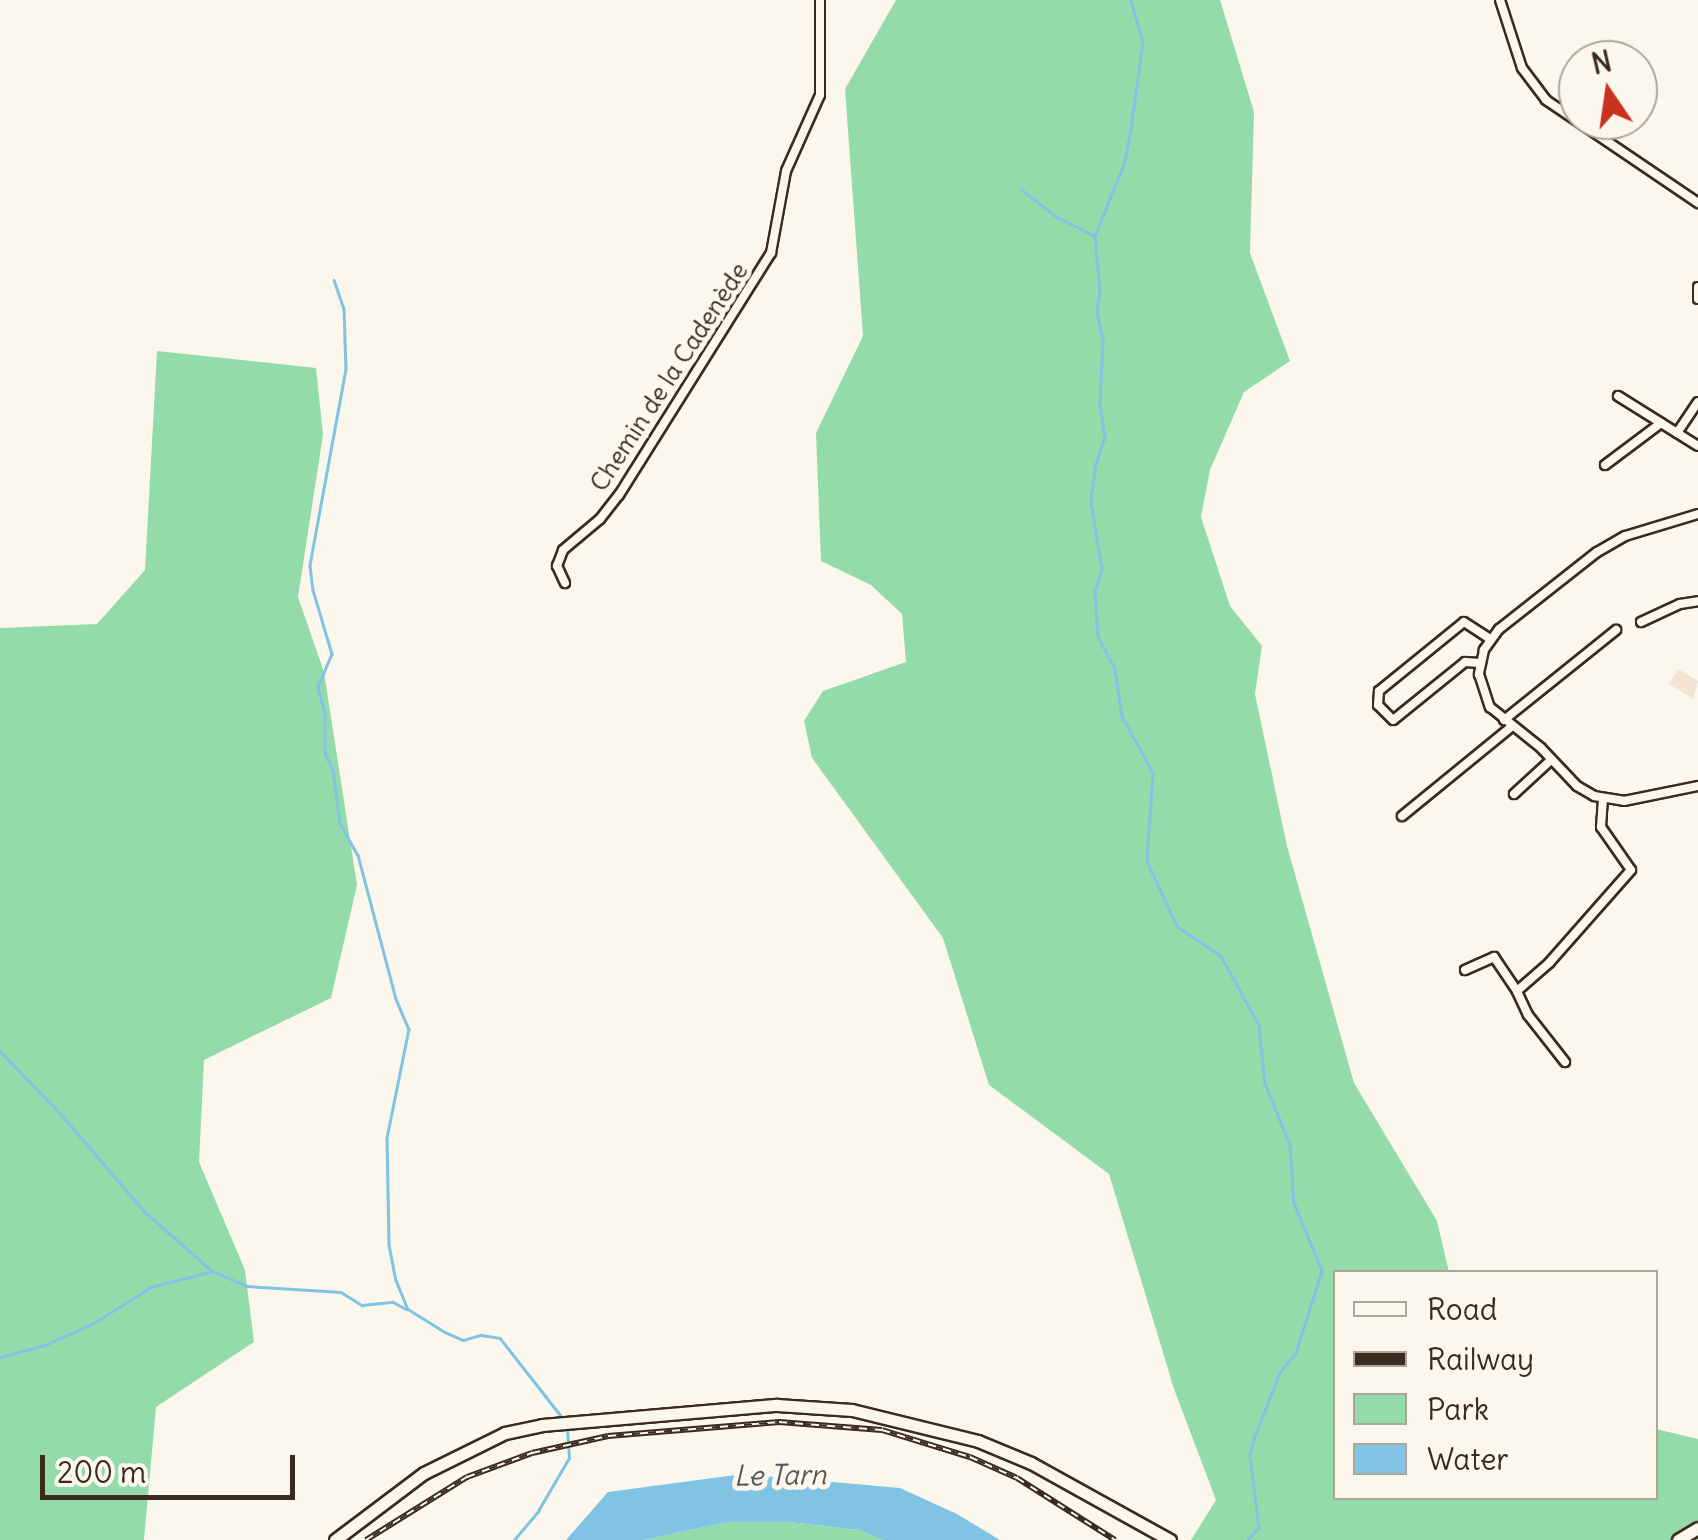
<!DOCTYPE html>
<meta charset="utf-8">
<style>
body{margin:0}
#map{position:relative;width:1698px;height:1540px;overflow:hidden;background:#fbf7ec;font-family:Delius,sans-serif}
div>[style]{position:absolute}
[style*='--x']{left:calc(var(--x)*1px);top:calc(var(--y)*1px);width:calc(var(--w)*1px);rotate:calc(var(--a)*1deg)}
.built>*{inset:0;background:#f5e4d3}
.green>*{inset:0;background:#94dbaa}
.water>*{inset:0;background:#81c3e2}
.stream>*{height:2.5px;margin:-1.25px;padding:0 1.25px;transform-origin:1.25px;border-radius:1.25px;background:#81c3e2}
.roads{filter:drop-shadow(2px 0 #3b2a1e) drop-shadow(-2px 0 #3b2a1e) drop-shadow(0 2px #3b2a1e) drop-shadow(0 -2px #3b2a1e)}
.minor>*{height:8px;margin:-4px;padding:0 4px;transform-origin:4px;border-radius:4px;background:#fbf7ec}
.secondary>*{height:11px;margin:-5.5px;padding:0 5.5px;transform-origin:5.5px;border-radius:5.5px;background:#fbf7ec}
.rail>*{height:6px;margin-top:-3px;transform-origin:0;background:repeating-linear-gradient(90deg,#fbf7ec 0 8px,#3b2a1e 0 16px);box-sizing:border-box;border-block:2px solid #3b2a1e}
span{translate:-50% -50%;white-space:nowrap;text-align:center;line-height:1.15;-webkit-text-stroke:10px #fbf7ec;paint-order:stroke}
.street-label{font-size:25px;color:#3b2a1e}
.water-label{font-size:28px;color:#505859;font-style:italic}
.legend{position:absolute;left:1333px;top:1270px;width:325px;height:230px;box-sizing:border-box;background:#fbf7ec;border:2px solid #aea59a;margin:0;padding:12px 18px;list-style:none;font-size:30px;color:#3b2a1e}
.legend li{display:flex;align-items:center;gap:20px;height:50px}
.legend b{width:50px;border:2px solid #aea59a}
.north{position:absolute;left:1558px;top:40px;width:100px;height:100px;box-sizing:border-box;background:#fbf7ec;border:2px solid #aea59a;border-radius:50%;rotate:347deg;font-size:28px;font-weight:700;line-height:40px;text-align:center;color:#3b2a1e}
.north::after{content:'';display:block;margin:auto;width:35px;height:45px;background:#c8321e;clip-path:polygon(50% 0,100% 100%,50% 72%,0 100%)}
.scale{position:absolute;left:40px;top:1455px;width:255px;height:45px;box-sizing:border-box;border:5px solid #3b2a1e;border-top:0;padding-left:12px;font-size:30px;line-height:35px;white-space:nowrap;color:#3b2a1e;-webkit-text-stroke:8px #fbf7ec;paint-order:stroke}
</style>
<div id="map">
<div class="built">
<i style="clip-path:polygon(1678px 669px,1698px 681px,1693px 699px,1669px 684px)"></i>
</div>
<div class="green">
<i style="clip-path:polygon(896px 0,1220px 0,1254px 112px,1250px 253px,1290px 361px,1244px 392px,1210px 470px,1201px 517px,1230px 606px,1262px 646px,1255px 694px,1287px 846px,1354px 1083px,1437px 1221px,1449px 1272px,1336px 1272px,1336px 1498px,1656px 1498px,1656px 1429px,1698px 1439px,1698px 1540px,1191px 1540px,1216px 1500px,1174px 1389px,1109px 1174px,989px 1085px,943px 938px,812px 758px,804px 721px,823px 691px,906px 662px,902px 614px,871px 585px,821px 561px,816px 433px,863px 336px,845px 89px)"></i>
<i style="clip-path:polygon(157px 351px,316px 368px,323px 435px,298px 597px,324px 672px,357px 885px,331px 998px,204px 1060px,199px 1162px,245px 1270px,254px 1342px,156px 1407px,144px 1540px,0 1540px,0 628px,97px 624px,145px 570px)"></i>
<i style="clip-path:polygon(728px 1522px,789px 1522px,859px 1530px,883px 1540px,644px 1540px)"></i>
</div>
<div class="water">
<i style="clip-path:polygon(743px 1474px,900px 1488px,957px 1514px,1000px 1540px,883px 1540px,859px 1530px,789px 1522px,728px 1522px,644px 1540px,566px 1540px,608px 1492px)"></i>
</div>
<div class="stream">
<i style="--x:1131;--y:0;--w:44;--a:74.1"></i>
<i style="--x:1143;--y:42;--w:89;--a:97.8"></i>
<i style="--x:1131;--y:130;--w:36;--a:101"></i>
<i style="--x:1124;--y:165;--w:77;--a:112.2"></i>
<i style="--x:1095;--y:236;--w:55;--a:84.8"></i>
<i style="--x:1100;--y:291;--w:21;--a:98"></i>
<i style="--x:1097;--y:312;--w:30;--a:78"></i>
<i style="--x:1103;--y:341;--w:62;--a:92.8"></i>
<i style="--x:1100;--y:403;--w:34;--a:82"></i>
<i style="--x:1105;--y:437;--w:28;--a:108"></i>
<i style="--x:1096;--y:464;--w:37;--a:98"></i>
<i style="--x:1091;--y:501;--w:70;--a:80.9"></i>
<i style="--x:1102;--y:570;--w:22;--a:108"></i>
<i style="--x:1095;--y:591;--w:45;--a:86.2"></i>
<i style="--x:1098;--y:636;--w:38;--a:63"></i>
<i style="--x:1115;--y:670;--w:47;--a:81.3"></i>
<i style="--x:1122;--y:716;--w:65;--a:61.5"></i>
<i style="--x:1153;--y:773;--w:88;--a:93.9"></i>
<i style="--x:1147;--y:861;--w:72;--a:65.2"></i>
<i style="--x:1177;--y:926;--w:53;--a:34.3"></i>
<i style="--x:1221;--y:956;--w:79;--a:61.2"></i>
<i style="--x:1259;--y:1025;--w:58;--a:84.1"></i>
<i style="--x:1265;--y:1083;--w:67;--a:68"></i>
<i style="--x:1290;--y:1145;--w:58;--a:86.1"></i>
<i style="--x:1294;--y:1203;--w:74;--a:67.6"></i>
<i style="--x:1322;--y:1271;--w:86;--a:107.6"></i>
<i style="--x:1296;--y:1353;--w:26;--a:129"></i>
<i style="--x:1280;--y:1373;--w:68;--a:111.6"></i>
<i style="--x:1255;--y:1436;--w:20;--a:105"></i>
<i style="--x:1250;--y:1455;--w:74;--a:83"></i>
<i style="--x:1259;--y:1528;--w:16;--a:133"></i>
<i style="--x:1021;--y:189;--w:46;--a:37.9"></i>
<i style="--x:1057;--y:217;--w:42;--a:26.6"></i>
<i style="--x:334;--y:280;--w:31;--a:71"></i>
<i style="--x:344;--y:309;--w:60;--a:88.1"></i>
<i style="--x:346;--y:369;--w:200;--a:100.4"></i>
<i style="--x:310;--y:566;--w:24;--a:83"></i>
<i style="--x:313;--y:590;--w:67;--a:73.5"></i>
<i style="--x:332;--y:654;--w:36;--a:113"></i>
<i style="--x:318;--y:687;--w:28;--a:75"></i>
<i style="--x:325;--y:714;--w:39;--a:90"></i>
<i style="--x:325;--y:753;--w:19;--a:65"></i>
<i style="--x:333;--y:770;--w:53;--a:82.5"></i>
<i style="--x:340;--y:823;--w:37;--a:61"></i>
<i style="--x:358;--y:855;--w:149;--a:75.2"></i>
<i style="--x:396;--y:999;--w:33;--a:67"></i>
<i style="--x:409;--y:1029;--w:111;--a:101.4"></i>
<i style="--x:387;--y:1138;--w:107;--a:88.9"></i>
<i style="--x:389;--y:1245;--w:36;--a:79"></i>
<i style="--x:396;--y:1280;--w:31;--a:68"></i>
<i style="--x:408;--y:1309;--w:44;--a:31.9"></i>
<i style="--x:445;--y:1332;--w:20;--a:24"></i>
<i style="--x:463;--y:1340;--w:19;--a:-16"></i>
<i style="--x:481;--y:1335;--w:19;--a:9"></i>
<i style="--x:500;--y:1338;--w:100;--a:51.9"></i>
<i style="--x:0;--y:1051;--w:88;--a:45.9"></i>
<i style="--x:61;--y:1114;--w:128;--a:49.4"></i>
<i style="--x:144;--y:1211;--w:91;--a:41.4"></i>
<i style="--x:212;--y:1271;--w:38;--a:23"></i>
<i style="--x:247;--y:1286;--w:94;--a:3.7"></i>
<i style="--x:341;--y:1292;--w:25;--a:32"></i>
<i style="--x:362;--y:1305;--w:31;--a:-6"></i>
<i style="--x:393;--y:1302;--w:15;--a:28"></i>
<i style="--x:0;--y:1357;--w:47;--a:-14.9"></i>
<i style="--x:45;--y:1345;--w:51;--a:-24.1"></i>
<i style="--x:92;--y:1324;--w:70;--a:-32.1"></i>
<i style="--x:151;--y:1287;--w:61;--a:-14.3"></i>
<i style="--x:514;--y:1540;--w:38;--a:-50"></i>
<i style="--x:538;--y:1511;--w:61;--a:-59.7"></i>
<i style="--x:569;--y:1458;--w:29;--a:-94"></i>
</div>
<div class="roads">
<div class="minor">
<i style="--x:1500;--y:0;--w:71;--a:72.1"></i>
<i style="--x:1522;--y:68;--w:40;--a:53"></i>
<i style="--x:1546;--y:100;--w:184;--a:34.1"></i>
<i style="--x:1698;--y:287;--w:12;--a:90"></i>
<i style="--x:1618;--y:396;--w:94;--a:32"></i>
<i style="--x:1677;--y:433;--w:37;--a:-56"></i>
<i style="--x:1605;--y:465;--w:70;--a:-36.9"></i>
<i style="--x:1698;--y:514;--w:76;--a:163.2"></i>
<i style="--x:1625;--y:536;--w:32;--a:150"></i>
<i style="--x:1597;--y:552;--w:125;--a:141.8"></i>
<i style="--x:1499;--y:629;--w:26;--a:126"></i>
<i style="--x:1484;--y:650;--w:25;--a:102"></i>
<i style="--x:1479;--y:674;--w:35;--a:72"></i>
<i style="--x:1490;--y:707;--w:65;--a:38.8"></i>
<i style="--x:1541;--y:748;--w:52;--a:46.5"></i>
<i style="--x:1577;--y:786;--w:20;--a:30"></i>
<i style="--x:1594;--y:796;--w:30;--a:9"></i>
<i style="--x:1624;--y:801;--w:76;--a:-11.5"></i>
<i style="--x:565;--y:583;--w:19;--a:-115"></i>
<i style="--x:557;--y:566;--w:17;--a:-69"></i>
<i style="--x:563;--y:550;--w:48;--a:-40"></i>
<i style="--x:600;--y:519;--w:31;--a:-52"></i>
<i style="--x:619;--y:495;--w:286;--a:-57.9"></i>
<i style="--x:771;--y:253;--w:83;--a:-79.6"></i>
<i style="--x:786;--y:171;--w:83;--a:-65.9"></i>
<i style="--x:820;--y:95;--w:95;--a:-90"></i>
<i style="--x:1641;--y:622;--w:43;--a:-24.8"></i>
<i style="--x:1680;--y:604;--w:18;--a:-9"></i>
<i style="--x:1480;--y:663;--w:15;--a:-176"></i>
<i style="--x:1465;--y:662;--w:92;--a:141.1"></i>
<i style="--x:1393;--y:720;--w:21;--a:-135"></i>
<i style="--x:1378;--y:705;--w:14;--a:-86"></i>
<i style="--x:1379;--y:691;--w:109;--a:-39.1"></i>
<i style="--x:1464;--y:622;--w:31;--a:33"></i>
<i style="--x:1504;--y:720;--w:144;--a:-38.8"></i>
<i style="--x:1514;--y:794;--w:50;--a:-42.6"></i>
<i style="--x:1402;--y:816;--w:141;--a:-39.2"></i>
<i style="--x:1465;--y:970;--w:32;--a:-24"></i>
<i style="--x:1494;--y:957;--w:41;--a:55.9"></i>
<i style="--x:1565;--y:1062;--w:60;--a:-128.2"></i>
<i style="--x:1528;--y:1015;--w:26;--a:-115"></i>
<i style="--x:1517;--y:991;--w:43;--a:-41.2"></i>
<i style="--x:1549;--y:963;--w:124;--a:-48.6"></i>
<i style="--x:1631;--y:870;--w:52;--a:-124.9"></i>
<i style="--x:1601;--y:827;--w:27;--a:-86"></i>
</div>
<div class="secondary">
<i style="--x:335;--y:1540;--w:111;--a:-37"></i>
<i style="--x:424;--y:1473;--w:90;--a:-26.3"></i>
<i style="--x:505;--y:1433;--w:38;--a:-12"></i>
<i style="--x:542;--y:1425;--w:236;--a:-4.9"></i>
<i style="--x:777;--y:1405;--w:75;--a:3.8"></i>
<i style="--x:852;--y:1410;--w:130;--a:13.8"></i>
<i style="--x:978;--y:1441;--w:57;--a:22.5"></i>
<i style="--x:1031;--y:1463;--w:159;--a:29"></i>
<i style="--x:1678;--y:1540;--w:23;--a:-31"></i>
</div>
</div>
<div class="rail">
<i style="--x:366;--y:1540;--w:119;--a:-32"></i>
<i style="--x:467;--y:1477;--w:69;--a:-20.3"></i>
<i style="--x:532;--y:1453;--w:78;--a:-12.6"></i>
<i style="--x:608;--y:1436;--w:172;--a:-4.7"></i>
<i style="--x:779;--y:1422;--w:103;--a:4.4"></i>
<i style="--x:882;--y:1430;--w:92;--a:17.1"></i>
<i style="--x:970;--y:1457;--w:51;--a:24.1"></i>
<i style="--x:1017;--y:1478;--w:116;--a:32.3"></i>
</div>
<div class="street-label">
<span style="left:669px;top:377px;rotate:-57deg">Chemin de la Cadenède</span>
</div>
<div class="water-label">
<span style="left:780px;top:1475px;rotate:-1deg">Le Tarn</span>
</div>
<ul class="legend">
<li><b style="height:12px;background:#fbf7ec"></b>Road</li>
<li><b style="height:12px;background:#3b2a1e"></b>Railway</li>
<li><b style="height:28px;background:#94dbaa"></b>Park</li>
<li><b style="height:28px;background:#81c3e2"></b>Water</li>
</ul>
<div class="north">N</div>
<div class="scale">200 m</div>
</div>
